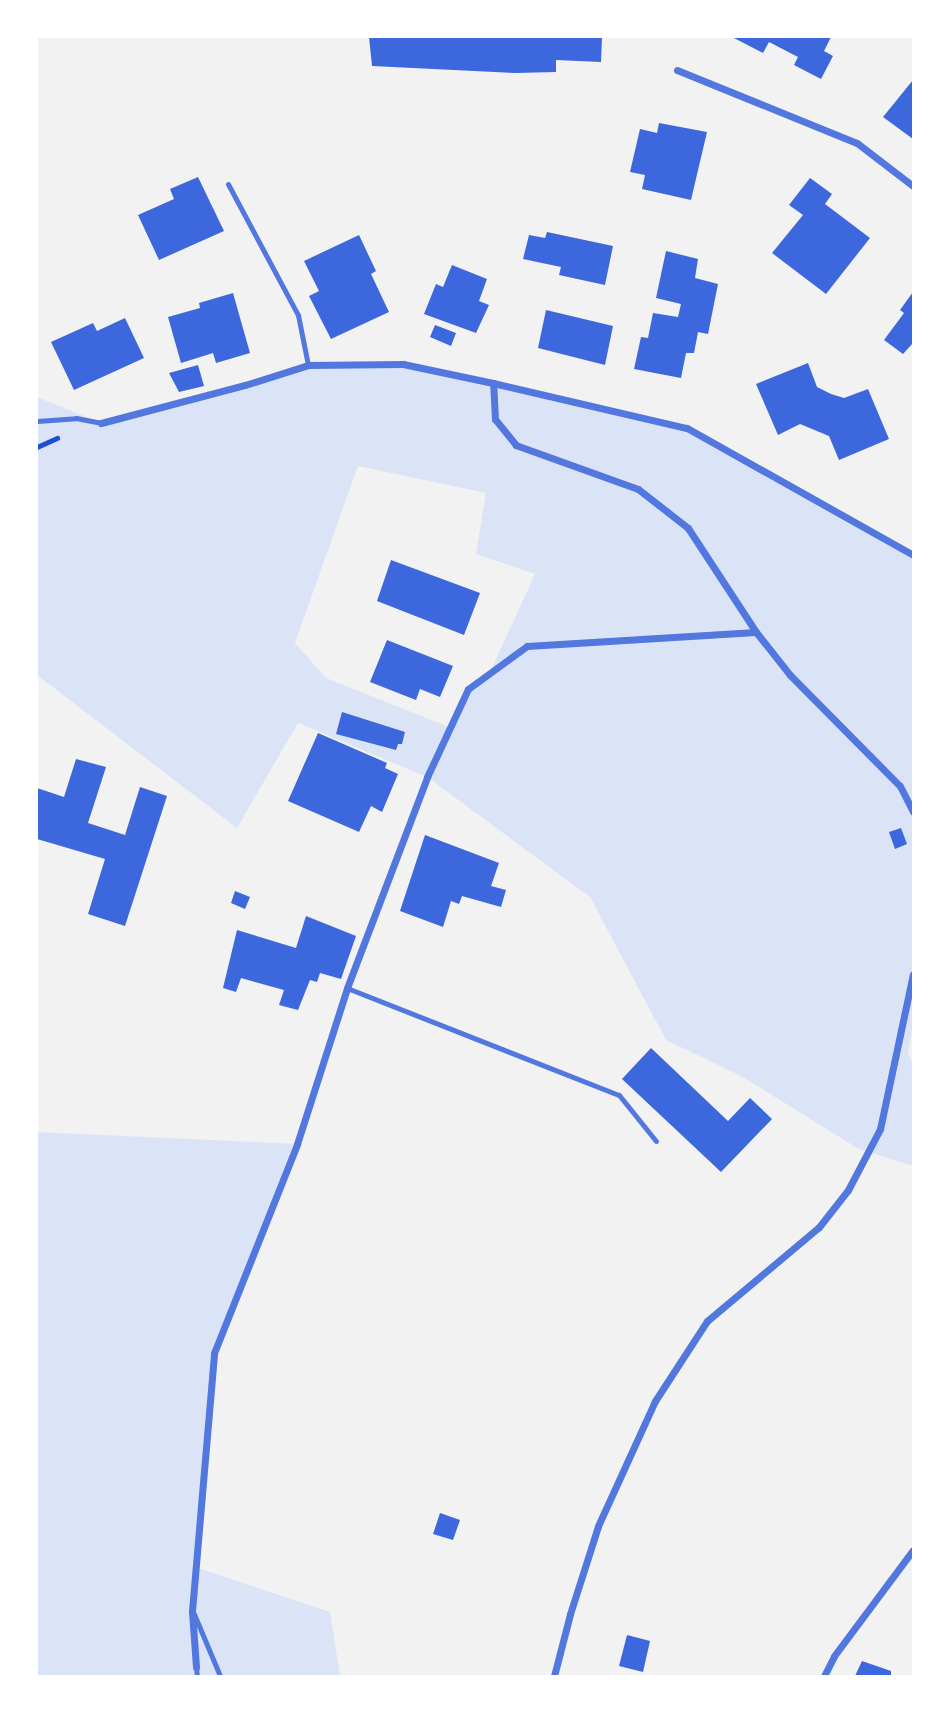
<!DOCTYPE html>
<style>
body{margin:0}
#map{position:relative;width:950px;height:1713px;overflow:hidden;background:#f2f2f2;font-family:"DM Sans",sans-serif}
div>[style]{position:absolute}
[style*='--x']{left:calc(var(--x)*1px);top:calc(var(--y)*1px);width:calc(var(--w)*1px);rotate:calc(var(--a)*1deg)}
.green>*{inset:0;background:#dbe4f7}
.building>*{inset:0;background:#3d67dc}
.path>*{height:4.5px;margin:-2.25px;padding:0 2.25px;transform-origin:2.25px;border-radius:2.25px;background:#1d4ed8}
.service>*{height:5px;margin:-2.5px;padding:0 2.5px;transform-origin:2.5px;border-radius:2.5px;background:#5277de}
.minor>*{height:7px;margin:-3.5px;padding:0 3.5px;transform-origin:3.5px;border-radius:3.5px;background:#5277de}
span{translate:-50% -50%;white-space:nowrap;text-align:center;line-height:1.15;-webkit-text-stroke:7px #fff;paint-order:stroke}
.frame{position:absolute;inset:0;border:38px solid #fff;pointer-events:none}
</style>
<div id="map">
<div class="green">
<i style="clip-path:polygon(evenodd,403px 364px,687px 428px,913px 555px,913px 1024px,908px 1053px,913px 1063px,913px 1166px,859px 1149px,741px 1076px,666px 1040px,590px 897px,427px 777px,298px 723px,237px 828px,37px 675px,37px 397px,101px 423px,308px 365px,403px 364px,358px 466px,486px 493px,476px 554px,535px 574px,491px 670px,468px 689px,449px 727px,326px 678px,295px 643px,358px 466px)"></i>
<i style="clip-path:polygon(37px 1132px,297px 1144px,214px 1353px,198px 1568px,330px 1612px,340px 1676px,37px 1676px)"></i>
</div>
<div class="building">
<i style="clip-path:polygon(369px 37px,602px 37px,601px 62px,556px 60px,556px 72px,515px 73px,372px 66px)"></i>
<i style="clip-path:polygon(732px 37px,831px 37px,824px 51px,833px 56px,821px 79px,794px 65px,798px 57px,769px 42px,763px 53px)"></i>
<i style="clip-path:polygon(913px 80px,913px 139px,883px 117px)"></i>
<i style="clip-path:polygon(659px 123px,707px 132px,691px 200px,642px 189px,645px 175px,630px 172px,640px 129px,657px 133px)"></i>
<i style="clip-path:polygon(198px 177px,224px 231px,159px 260px,138px 215px,174px 199px,170px 189px)"></i>
<i style="clip-path:polygon(810px 178px,832px 194px,825px 204px,870px 238px,826px 294px,772px 253px,803px 215px,789px 205px)"></i>
<i style="clip-path:polygon(547px 232px,613px 246px,605px 285px,559px 275px,561px 267px,523px 259px,529px 235px,545px 238px)"></i>
<i style="clip-path:polygon(359px 235px,376px 271px,371px 274px,389px 312px,331px 339px,309px 296px,319px 291px,304px 261px)"></i>
<i style="clip-path:polygon(666px 251px,698px 259px,695px 278px,718px 284px,708px 334px,698px 332px,694px 353px,686px 353px,681px 378px,634px 369px,641px 337px,648px 338px,653px 313px,678px 317px,681px 304px,656px 298px)"></i>
<i style="clip-path:polygon(452px 265px,487px 279px,479px 301px,489px 305px,476px 333px,424px 314px,436px 284px,443px 287px)"></i>
<i style="clip-path:polygon(913px 292px,913px 343px,903px 354px,884px 340px,904px 313px,900px 310px)"></i>
<i style="clip-path:polygon(233px 293px,250px 353px,216px 363px,213px 353px,181px 363px,168px 317px,200px 308px,199px 303px)"></i>
<i style="clip-path:polygon(546px 310px,613px 326px,605px 365px,538px 348px)"></i>
<i style="clip-path:polygon(125px 318px,144px 358px,74px 390px,51px 342px,93px 323px,97px 331px)"></i>
<i style="clip-path:polygon(435px 325px,456px 333px,451px 346px,430px 337px)"></i>
<i style="clip-path:polygon(808px 363px,817px 387px,831px 394px,844px 398px,868px 389px,889px 439px,839px 460px,829px 436px,800px 424px,778px 435px,756px 384px)"></i>
<i style="clip-path:polygon(198px 365px,204px 386px,179px 392px,169px 373px)"></i>
<i style="clip-path:polygon(391px 560px,480px 593px,464px 635px,377px 601px)"></i>
<i style="clip-path:polygon(387px 640px,453px 666px,440px 697px,420px 689px,416px 700px,370px 682px)"></i>
<i style="clip-path:polygon(342px 712px,405px 732px,402px 744px,398px 744px,396px 750px,336px 734px)"></i>
<i style="clip-path:polygon(318px 733px,387px 763px,385px 768px,398px 774px,382px 812px,371px 806px,359px 832px,288px 801px)"></i>
<i style="clip-path:polygon(76px 759px,106px 767px,88px 823px,125px 835px,140px 787px,167px 796px,125px 926px,88px 914px,105px 859px,37px 839px,37px 788px,64px 797px)"></i>
<i style="clip-path:polygon(901px 828px,907px 844px,895px 849px,889px 832px)"></i>
<i style="clip-path:polygon(425px 835px,499px 863px,491px 886px,506px 890px,501px 907px,462px 896px,459px 904px,451px 901px,443px 927px,400px 911px)"></i>
<i style="clip-path:polygon(235px 891px,250px 897px,245px 909px,231px 903px)"></i>
<i style="clip-path:polygon(306px 916px,356px 936px,341px 979px,320px 973px,317px 982px,310px 980px,298px 1010px,279px 1005px,284px 990px,241px 978px,236px 992px,223px 988px,237px 930px,296px 948px)"></i>
<i style="clip-path:polygon(651px 1048px,728px 1121px,750px 1098px,772px 1119px,721px 1172px,622px 1079px)"></i>
<i style="clip-path:polygon(440px 1513px,460px 1520px,453px 1540px,433px 1534px)"></i>
<i style="clip-path:polygon(627px 1635px,650px 1641px,643px 1672px,619px 1666px)"></i>
<i style="clip-path:polygon(862px 1661px,891px 1671px,891px 1676px,855px 1676px)"></i>
</div>
<div class="path">
<i style="--x:37;--y:447;--w:22;--a:-24"></i>
</div>
<div class="service">
<i style="--x:228;--y:184;--w:149;--a:61.9"></i>
<i style="--x:298;--y:315;--w:51;--a:78.7"></i>
<i style="--x:37;--y:421;--w:39;--a:-4"></i>
<i style="--x:76;--y:418;--w:25;--a:11"></i>
<i style="--x:347;--y:988;--w:292;--a:21.5"></i>
<i style="--x:619;--y:1095;--w:59;--a:51.2"></i>
<i style="--x:194;--y:1614;--w:67;--a:67.2"></i>
<i style="--x:196;--y:1667;--w:9;--a:84"></i>
</div>
<div class="minor">
<i style="--x:677;--y:70;--w:194;--a:22.1"></i>
<i style="--x:857;--y:143;--w:71;--a:37.5"></i>
<i style="--x:101;--y:423;--w:149;--a:-14.8"></i>
<i style="--x:245;--y:385;--w:66;--a:-17.6"></i>
<i style="--x:308;--y:365;--w:95;--a:-0.6"></i>
<i style="--x:403;--y:364;--w:92;--a:11.9"></i>
<i style="--x:756;--y:632;--w:55;--a:51.7"></i>
<i style="--x:790;--y:675;--w:156;--a:45.3"></i>
<i style="--x:900;--y:786;--w:29;--a:63"></i>
<i style="--x:196;--y:1667;--w:56;--a:-94.1"></i>
<i style="--x:192;--y:1611;--w:259;--a:-85.1"></i>
<i style="--x:214;--y:1353;--w:225;--a:-68.3"></i>
<i style="--x:297;--y:1144;--w:164;--a:-72.2"></i>
<i style="--x:347;--y:988;--w:226;--a:-69.2"></i>
<i style="--x:427;--y:777;--w:97;--a:-65"></i>
<i style="--x:468;--y:689;--w:73;--a:-36.1"></i>
<i style="--x:527;--y:646;--w:229;--a:-3.5"></i>
<i style="--x:756;--y:632;--w:124;--a:-123.2"></i>
<i style="--x:688;--y:528;--w:63;--a:-142"></i>
<i style="--x:638;--y:489;--w:130;--a:-160.2"></i>
<i style="--x:516;--y:445;--w:33;--a:-129"></i>
<i style="--x:495;--y:419;--w:36;--a:-93"></i>
<i style="--x:493;--y:383;--w:199;--a:13.1"></i>
<i style="--x:687;--y:428;--w:259;--a:29.3"></i>
<i style="--x:554;--y:1676;--w:64;--a:-75.5"></i>
<i style="--x:570;--y:1614;--w:92;--a:-72.3"></i>
<i style="--x:598;--y:1526;--w:137;--a:-65.5"></i>
<i style="--x:655;--y:1401;--w:95;--a:-57"></i>
<i style="--x:707;--y:1321;--w:146;--a:-40"></i>
<i style="--x:819;--y:1227;--w:47;--a:-51.9"></i>
<i style="--x:848;--y:1190;--w:69;--a:-62.3"></i>
<i style="--x:880;--y:1129;--w:158;--a:-78"></i>
<i style="--x:824;--y:1676;--w:22;--a:-63"></i>
<i style="--x:834;--y:1656;--w:132;--a:-53.3"></i>
</div>
<div class="frame"></div>
</div>
